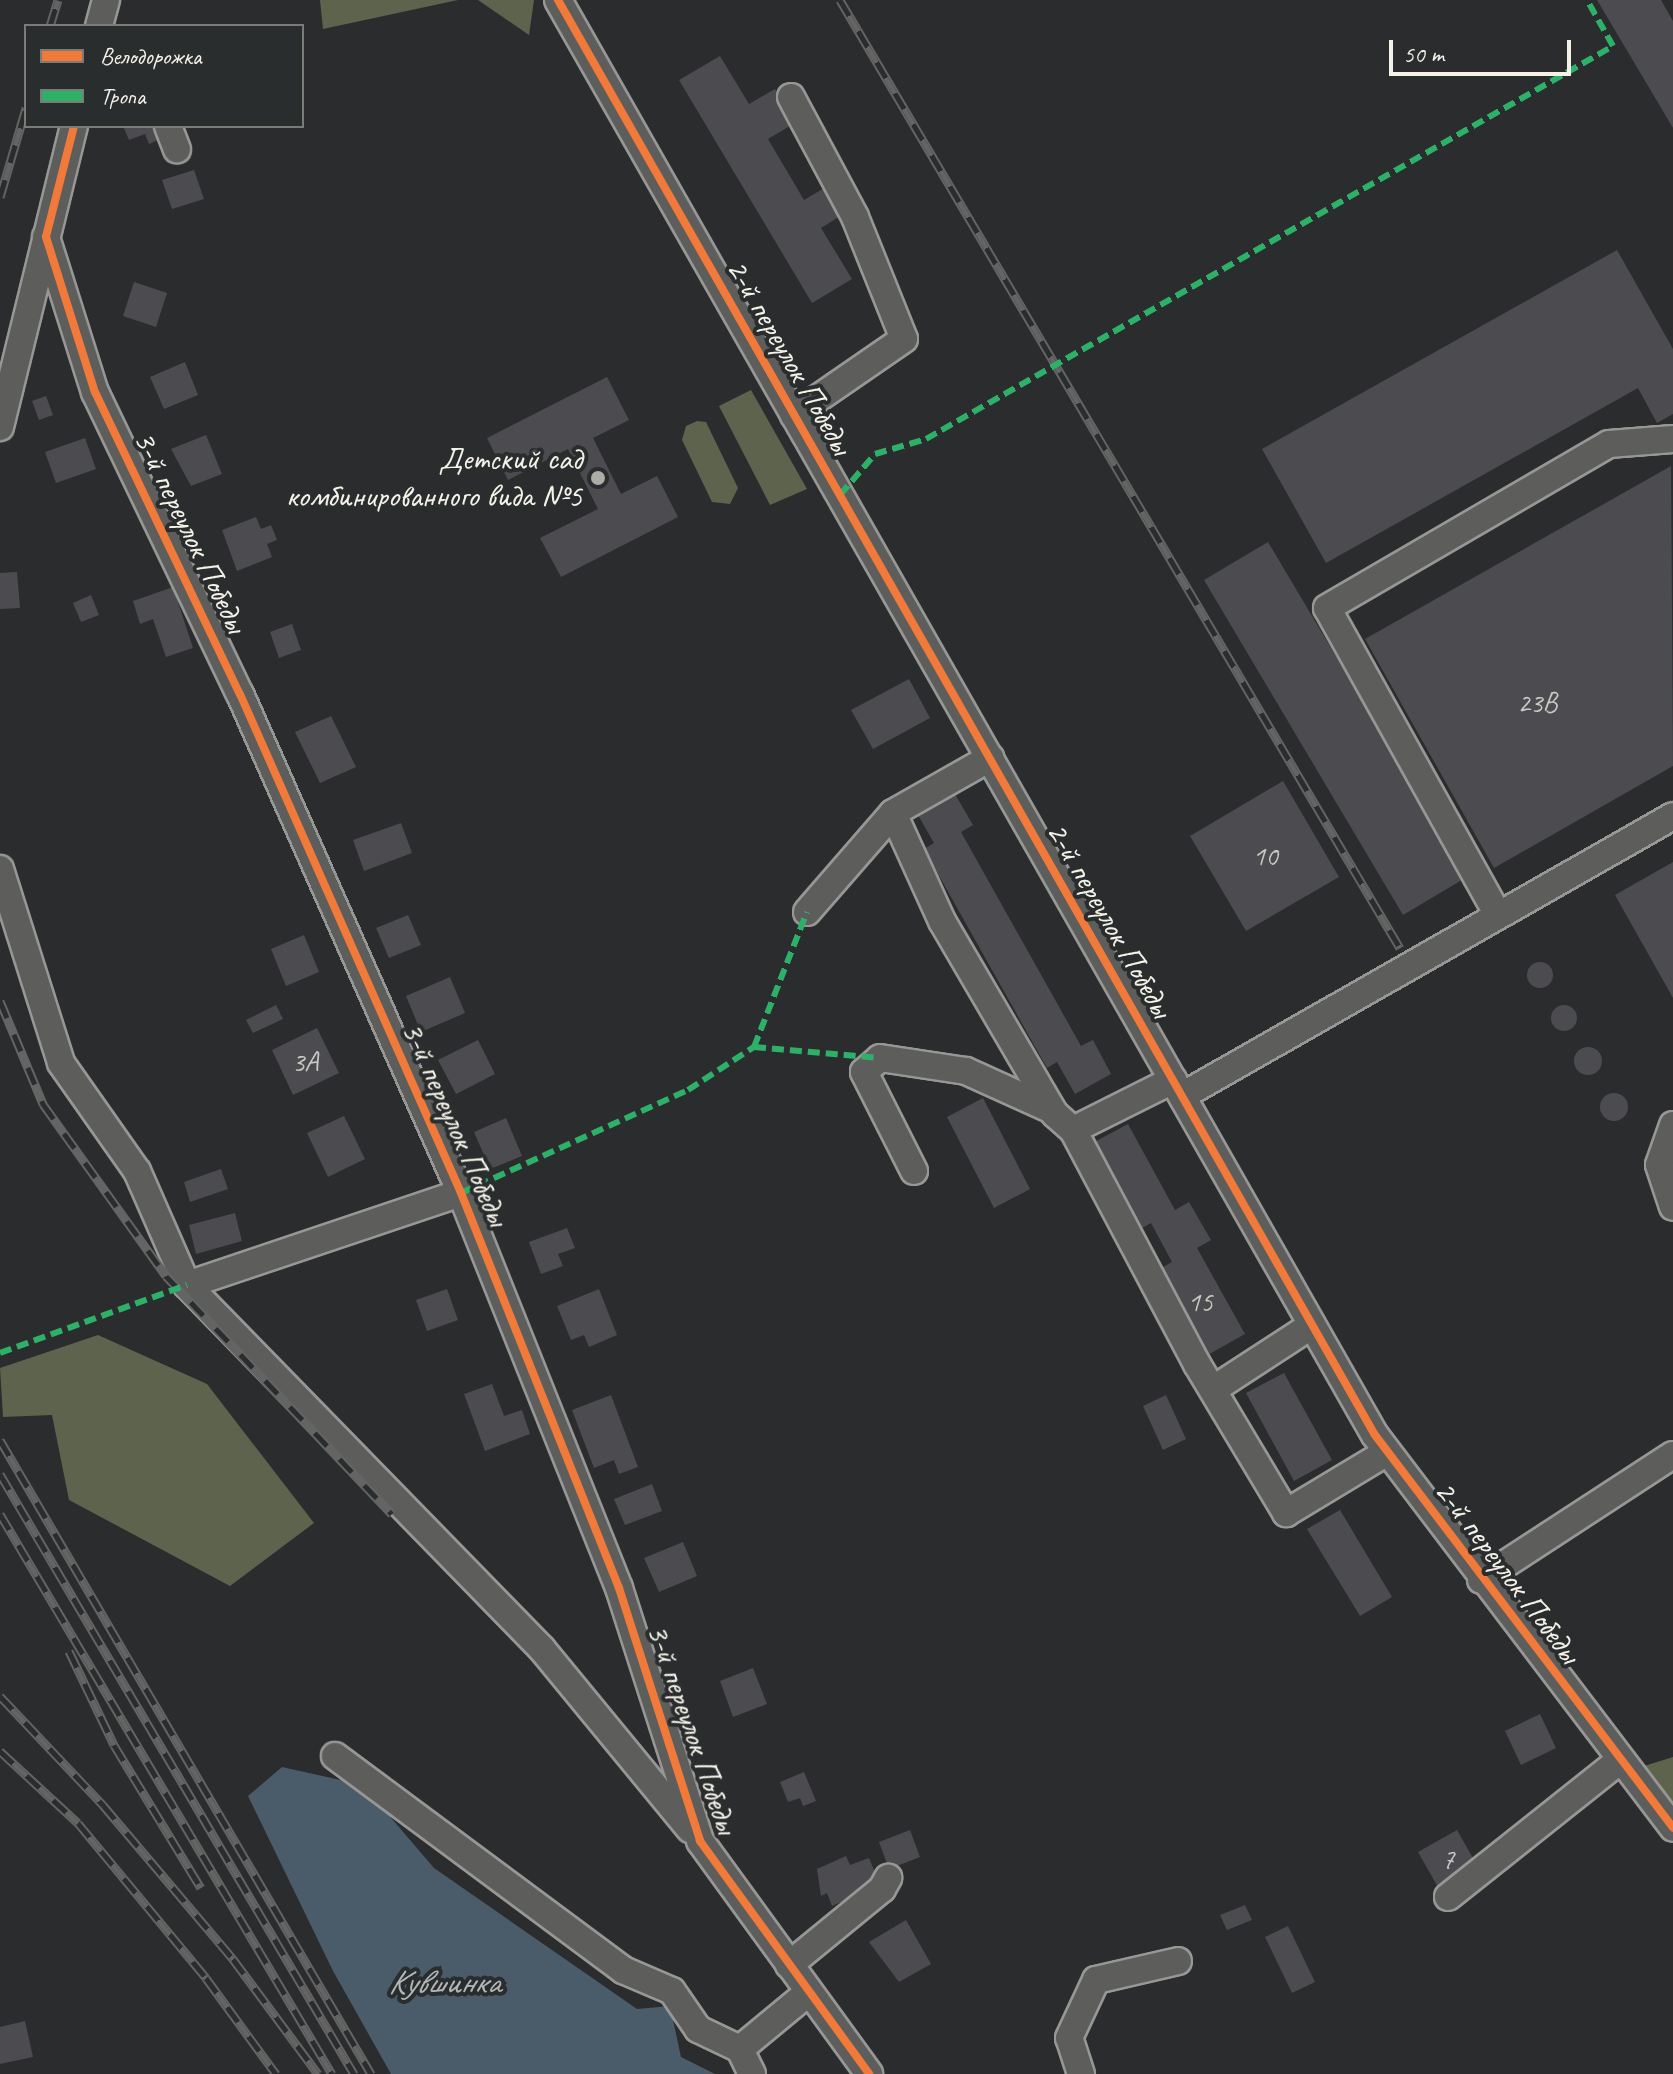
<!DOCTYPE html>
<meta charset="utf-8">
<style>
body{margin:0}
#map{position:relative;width:1673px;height:2074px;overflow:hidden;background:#2b2c2d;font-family:Caveat,sans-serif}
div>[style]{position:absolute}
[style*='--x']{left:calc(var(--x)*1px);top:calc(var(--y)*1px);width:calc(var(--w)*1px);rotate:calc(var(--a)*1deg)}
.green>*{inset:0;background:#5d634d}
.water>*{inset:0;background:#4a5b69}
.building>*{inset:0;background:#4c4c50}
.round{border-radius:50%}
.roads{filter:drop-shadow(2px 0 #979796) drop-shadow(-2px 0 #979796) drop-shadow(0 2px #979796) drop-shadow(0 -2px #979796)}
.minor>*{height:26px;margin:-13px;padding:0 13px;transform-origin:13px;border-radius:13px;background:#5d5d5c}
.rail>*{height:9px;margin-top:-4.5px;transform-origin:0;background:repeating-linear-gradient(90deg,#2a2d2e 0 18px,#646464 0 36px);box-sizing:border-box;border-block:2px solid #646464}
.quiet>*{height:6px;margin-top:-3px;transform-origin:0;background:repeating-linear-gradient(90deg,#2db169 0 12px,transparent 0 18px)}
.cycleway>*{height:8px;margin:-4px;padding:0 4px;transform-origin:4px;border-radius:4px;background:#f17a3a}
.dots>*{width:22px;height:22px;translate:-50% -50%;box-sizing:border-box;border:4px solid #2a2d2e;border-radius:50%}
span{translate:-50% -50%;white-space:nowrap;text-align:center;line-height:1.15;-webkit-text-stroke:8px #2a2d2e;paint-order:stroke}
.number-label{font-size:28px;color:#cac8c2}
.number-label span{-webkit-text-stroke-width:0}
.street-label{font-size:32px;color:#f4f1e8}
.poi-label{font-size:32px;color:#f4f1e8}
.right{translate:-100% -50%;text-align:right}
.water-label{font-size:34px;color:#b1b7b8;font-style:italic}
.legend{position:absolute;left:24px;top:24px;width:280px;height:104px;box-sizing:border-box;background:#2a2d2e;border:2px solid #7b7b78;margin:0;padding:10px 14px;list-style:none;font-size:24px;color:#f4f1e8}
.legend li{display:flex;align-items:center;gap:16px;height:40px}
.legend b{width:40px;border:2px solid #7b7b78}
.scale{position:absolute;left:1389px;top:40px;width:182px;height:36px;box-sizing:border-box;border:4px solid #f4f1e8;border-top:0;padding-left:10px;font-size:24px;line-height:28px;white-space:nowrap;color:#f4f1e8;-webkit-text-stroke:6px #2a2d2e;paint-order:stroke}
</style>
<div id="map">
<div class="green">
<i style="clip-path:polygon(320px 0,458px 0,323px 29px)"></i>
<i style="clip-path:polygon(479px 0,534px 0,529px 35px,478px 0)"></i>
<i style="clip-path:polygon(751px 390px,807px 489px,770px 505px,719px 406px)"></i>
<i style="clip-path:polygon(697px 421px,706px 422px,738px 488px,730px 504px,712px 502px,682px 440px,686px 426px)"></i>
<i style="clip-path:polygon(98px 1335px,207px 1384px,314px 1523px,230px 1586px,69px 1500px,52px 1415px,3px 1417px,0 1368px)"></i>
<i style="clip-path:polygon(1673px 1757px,1673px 1807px,1641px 1767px)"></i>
</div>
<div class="water">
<i style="clip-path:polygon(282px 1767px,363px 1785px,434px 1868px,637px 2009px,670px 2006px,681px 2057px,715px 2074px,391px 2074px,333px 1971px,248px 1796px)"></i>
</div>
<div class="building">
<i style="clip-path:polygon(1597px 0,1661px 0,1673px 21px,1673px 128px)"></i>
<i style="clip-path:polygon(720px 56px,749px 104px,775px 89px,795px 123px,768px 139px,804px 200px,826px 187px,842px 215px,821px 228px,852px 279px,812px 303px,679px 80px)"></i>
<i style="clip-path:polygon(123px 126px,159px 126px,163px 138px,149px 144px,145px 134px,129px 140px)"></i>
<i style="clip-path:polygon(194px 170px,204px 199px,172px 209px,162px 180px)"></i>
<i style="clip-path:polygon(1617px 250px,1673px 349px,1673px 414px,1657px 423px,1638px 388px,1326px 563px,1262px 449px)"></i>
<i style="clip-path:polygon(134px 282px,167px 293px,156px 327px,123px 316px)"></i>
<i style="clip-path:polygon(185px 362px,198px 395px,164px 409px,150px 377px)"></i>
<i style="clip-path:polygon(607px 377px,629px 420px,593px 438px,621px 494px,657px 476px,678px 517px,561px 577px,540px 538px,598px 509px,568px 449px,508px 480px,487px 438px)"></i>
<i style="clip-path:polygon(46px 396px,53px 415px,39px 420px,32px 401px)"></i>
<i style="clip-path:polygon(206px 435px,222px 474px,191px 486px,171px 449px)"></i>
<i style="clip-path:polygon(85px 438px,96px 469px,56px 483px,45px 452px)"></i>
<i style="clip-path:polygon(1671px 466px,1673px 766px,1494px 868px,1365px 639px)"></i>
<i style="clip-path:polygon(256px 517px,261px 529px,271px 525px,277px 540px,267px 544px,272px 557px,237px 571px,222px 530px)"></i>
<i style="clip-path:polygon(1268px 542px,1467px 877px,1403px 915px,1204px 580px)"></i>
<i style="clip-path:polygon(17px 572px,20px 608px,0 609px,0 573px)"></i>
<i style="clip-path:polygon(173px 587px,193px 648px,166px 657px,153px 619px,140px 624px,133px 601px)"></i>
<i style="clip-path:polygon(91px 595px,99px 615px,81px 622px,73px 603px)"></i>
<i style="clip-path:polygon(292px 624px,301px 650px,279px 658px,270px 632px)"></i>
<i style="clip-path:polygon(909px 679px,930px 718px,873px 749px,851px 710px)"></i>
<i style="clip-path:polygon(331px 716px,356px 767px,320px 783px,295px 732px)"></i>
<i style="clip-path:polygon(1283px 781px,1339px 877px,1246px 931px,1190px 836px)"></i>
<i style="clip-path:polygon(955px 794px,973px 825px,961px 832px,1081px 1046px,1093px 1040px,1111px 1074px,1075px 1094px,1057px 1062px,1047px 1068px,924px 849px,934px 843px,918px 815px)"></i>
<i style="clip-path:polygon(401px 823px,412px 853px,364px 871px,353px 840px)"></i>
<i style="clip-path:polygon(1673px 862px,1673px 998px,1615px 895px)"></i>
<i style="clip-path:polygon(408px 915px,421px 945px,389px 958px,376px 928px)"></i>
<i style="clip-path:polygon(304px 935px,319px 972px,286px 986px,271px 949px)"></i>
<i class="round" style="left:1527px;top:962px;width:26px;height:26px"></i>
<i style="clip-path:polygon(450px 977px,465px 1013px,421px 1032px,406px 996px)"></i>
<i style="clip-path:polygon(276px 1005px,283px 1019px,253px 1033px,246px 1020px)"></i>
<i class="round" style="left:1551px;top:1005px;width:26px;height:26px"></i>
<i style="clip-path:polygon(317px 1028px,339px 1073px,293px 1095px,272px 1050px)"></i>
<i style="clip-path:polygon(478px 1040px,495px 1074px,456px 1094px,438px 1060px)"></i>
<i class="round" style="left:1574px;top:1047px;width:28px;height:28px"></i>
<i class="round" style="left:1600px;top:1093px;width:28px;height:28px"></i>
<i style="clip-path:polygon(983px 1098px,1030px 1189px,994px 1208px,947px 1117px)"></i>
<i style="clip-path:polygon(344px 1116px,365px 1159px,328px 1177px,307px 1133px)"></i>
<i style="clip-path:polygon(506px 1118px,522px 1156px,490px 1169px,474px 1132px)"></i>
<i style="clip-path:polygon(1128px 1124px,1175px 1210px,1189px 1202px,1211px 1240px,1197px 1248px,1245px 1334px,1204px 1357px,1156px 1271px,1172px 1262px,1151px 1223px,1137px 1231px,1089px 1145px)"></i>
<i style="clip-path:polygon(221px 1169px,228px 1189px,190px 1202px,184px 1182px)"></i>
<i style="clip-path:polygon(235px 1213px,242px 1241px,196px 1254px,189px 1225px)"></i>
<i style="clip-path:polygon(567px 1228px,575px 1248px,558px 1254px,563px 1266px,541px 1274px,529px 1242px)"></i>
<i style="clip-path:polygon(447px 1289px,458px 1320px,427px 1331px,416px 1300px)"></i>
<i style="clip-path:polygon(599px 1289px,617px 1335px,589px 1347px,584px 1335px,571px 1340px,557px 1306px)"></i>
<i style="clip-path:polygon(1284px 1373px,1332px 1460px,1294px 1481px,1246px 1393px)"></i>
<i style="clip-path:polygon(492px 1384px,504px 1416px,522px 1410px,530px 1434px,485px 1451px,464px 1394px)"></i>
<i style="clip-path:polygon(611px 1395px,638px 1467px,619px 1474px,614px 1460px,594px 1468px,572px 1410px)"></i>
<i style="clip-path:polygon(1166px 1395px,1186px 1439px,1163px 1450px,1143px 1406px)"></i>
<i style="clip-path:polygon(652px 1484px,662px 1511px,625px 1525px,614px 1499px)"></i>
<i style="clip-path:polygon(1340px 1510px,1392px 1597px,1360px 1616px,1307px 1529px)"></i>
<i style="clip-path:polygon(683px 1542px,697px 1576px,659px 1592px,644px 1558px)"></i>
<i style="clip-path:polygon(753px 1668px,767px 1704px,733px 1717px,720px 1681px)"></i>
<i style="clip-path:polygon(1540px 1714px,1556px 1748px,1521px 1765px,1505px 1731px)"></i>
<i style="clip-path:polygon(804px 1772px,816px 1801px,803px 1806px,800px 1798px,788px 1802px,780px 1782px)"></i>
<i style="clip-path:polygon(910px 1830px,920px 1857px,889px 1869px,879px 1842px)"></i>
<i style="clip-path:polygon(1457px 1830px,1478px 1867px,1439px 1889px,1418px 1852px)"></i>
<i style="clip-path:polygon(846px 1856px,850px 1865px,869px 1858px,880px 1885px,832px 1906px,827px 1893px,821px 1896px,817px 1869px)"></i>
<i style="clip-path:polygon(1245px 1905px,1252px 1920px,1227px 1930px,1220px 1915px)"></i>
<i style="clip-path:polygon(906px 1920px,931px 1964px,899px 1982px,869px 1942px)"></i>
<i style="clip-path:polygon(1288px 1926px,1315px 1982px,1292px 1993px,1265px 1937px)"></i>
<i style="clip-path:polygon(25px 2021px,33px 2057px,0 2064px,0 2027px)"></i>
</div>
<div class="roads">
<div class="minor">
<i style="--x:558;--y:0;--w:1651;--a:60.35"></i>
<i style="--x:1375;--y:1435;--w:493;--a:52.8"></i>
<i style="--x:99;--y:26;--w:27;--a:-75"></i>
<i style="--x:791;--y:97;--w:136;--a:61.9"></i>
<i style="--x:855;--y:217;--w:131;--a:68.1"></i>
<i style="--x:904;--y:339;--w:134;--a:145.4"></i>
<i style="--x:168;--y:126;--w:25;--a:69"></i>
<i style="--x:46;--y:237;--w:163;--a:72.5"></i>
<i style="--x:95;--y:392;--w:335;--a:64.4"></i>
<i style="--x:240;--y:694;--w:546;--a:66.11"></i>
<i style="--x:461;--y:1193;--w:425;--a:68.2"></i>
<i style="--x:619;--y:1588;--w:266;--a:72.2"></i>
<i style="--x:700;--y:1841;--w:288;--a:54"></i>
<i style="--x:0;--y:427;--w:310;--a:-76.2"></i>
<i style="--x:893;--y:813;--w:119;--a:65.6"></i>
<i style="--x:942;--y:921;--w:224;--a:59.7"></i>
<i style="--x:1055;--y:1114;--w:24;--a:42"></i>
<i style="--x:1073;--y:1130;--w:112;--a:-26.6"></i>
<i style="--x:0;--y:869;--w:203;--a:72.5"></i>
<i style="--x:61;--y:1063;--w:132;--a:54.9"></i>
<i style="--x:137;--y:1171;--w:124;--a:66.3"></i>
<i style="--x:187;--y:1285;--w:508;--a:45.72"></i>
<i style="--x:542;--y:1649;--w:233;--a:50.6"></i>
<i style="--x:807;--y:912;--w:131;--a:-49"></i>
<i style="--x:893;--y:813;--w:112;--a:-29.6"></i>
<i style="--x:1498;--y:915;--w:351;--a:-119.1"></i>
<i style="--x:1327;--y:608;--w:326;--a:-30.2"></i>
<i style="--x:1609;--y:444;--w:64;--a:-4.5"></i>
<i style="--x:1182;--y:1096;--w:565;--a:-29.69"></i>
<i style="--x:1673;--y:1125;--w:42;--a:109.3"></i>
<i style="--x:1659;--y:1165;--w:44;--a:71.6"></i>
<i style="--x:1073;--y:1130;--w:265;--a:62.1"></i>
<i style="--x:1197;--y:1364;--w:174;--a:59.1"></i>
<i style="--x:1286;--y:1513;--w:118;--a:-31.1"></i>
<i style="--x:914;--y:1171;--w:111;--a:-116.8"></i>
<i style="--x:864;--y:1072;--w:21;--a:-41"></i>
<i style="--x:880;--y:1058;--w:87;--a:8.6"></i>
<i style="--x:966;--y:1071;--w:94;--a:24.4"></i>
<i style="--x:187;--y:1285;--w:289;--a:-18.6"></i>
<i style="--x:1214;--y:1389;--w:117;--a:-33.1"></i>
<i style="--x:1481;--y:1580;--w:229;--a:-33.1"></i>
<i style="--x:335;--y:1756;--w:359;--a:36.6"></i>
<i style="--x:623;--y:1970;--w:53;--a:23.2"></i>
<i style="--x:672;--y:1991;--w:46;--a:55.6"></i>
<i style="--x:698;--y:2029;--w:47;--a:25.5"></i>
<i style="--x:1448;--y:1897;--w:220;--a:-38.5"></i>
<i style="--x:789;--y:1965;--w:120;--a:-39.3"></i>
<i style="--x:882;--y:1889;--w:13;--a:-61"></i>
<i style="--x:752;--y:2074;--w:28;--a:-116"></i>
<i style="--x:740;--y:2049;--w:89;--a:-39.6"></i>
<i style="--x:1081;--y:2074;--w:38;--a:-108"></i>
<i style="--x:1069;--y:2038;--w:64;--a:-65"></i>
<i style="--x:1096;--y:1980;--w:84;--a:-13"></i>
</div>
</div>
<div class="rail">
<i style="--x:840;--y:0;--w:1101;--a:59.43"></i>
<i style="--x:50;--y:26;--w:27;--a:-73"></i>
<i style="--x:0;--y:197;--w:93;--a:-73.7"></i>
<i style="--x:0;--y:1001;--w:112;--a:67.3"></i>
<i style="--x:43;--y:1104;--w:211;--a:54.4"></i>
<i style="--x:166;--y:1276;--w:328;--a:46.5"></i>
<i style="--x:0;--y:1440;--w:735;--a:59.66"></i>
<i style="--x:0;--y:1474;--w:697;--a:59.46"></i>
<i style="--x:0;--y:1514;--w:651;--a:59.34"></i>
<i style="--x:69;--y:1651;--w:104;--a:64.4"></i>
<i style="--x:114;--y:1745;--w:167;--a:58.7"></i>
<i style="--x:0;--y:1696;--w:150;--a:46.6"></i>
<i style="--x:103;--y:1805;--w:202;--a:49.8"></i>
<i style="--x:233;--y:1959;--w:143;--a:53.5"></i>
<i style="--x:0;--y:1751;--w:106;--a:42.7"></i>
<i style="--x:78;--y:1823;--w:201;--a:50.4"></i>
<i style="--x:206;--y:1978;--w:119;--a:53.9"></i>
</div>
<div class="quiet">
<i style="--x:840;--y:495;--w:54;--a:-49.5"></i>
<i style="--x:875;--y:454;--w:53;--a:-16.4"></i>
<i style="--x:926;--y:439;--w:791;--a:-29.77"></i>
<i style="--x:1613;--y:46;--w:53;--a:-119.5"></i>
<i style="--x:754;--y:1047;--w:126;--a:5"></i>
<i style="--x:461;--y:1193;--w:249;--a:-24.4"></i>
<i style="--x:688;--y:1090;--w:79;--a:-33.1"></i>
<i style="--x:754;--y:1047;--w:145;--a:-68.6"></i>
<i style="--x:0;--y:1353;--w:199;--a:-20"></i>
</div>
<div class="cycleway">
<i style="--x:558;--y:0;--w:1651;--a:60.35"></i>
<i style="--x:1375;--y:1435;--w:493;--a:52.8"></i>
<i style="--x:74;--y:126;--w:114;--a:104.2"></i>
<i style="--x:46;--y:237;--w:163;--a:72.5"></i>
<i style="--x:95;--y:392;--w:335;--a:64.4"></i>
<i style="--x:240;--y:694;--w:546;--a:66.11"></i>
<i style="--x:461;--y:1193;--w:425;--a:68.2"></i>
<i style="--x:619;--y:1588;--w:266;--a:72.2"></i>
<i style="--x:700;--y:1841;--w:288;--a:54"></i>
</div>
<div class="dots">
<i style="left:598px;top:478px;background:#aeaca7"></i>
</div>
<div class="number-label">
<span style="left:1537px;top:703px">23В</span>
<span style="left:1265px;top:856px">10</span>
<span style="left:305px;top:1062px">3А</span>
<span style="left:1200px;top:1302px">15</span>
<span style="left:1448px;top:1859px">7</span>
</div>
<div class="street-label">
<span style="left:789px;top:357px;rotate:60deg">2-й переулок Победы</span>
<span style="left:190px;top:532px;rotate:64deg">3-й переулок Победы</span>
<span style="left:1109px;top:920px;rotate:60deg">2-й переулок Победы</span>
<span style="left:455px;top:1124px;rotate:66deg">3-й переулок Победы</span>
<span style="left:1507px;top:1572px;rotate:53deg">2-й переулок Победы</span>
<span style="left:692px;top:1729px;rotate:71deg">3-й переулок Победы</span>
</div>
<div class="poi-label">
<span class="right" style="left:582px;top:478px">Детский сад<br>комбинированного вида №5</span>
</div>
<div class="water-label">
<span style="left:444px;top:1982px">Кувшинка</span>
</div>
<ul class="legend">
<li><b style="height:10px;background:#f17a3a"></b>Велодорожка</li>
<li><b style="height:10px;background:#2db169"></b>Тропа</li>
</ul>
<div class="scale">50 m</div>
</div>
